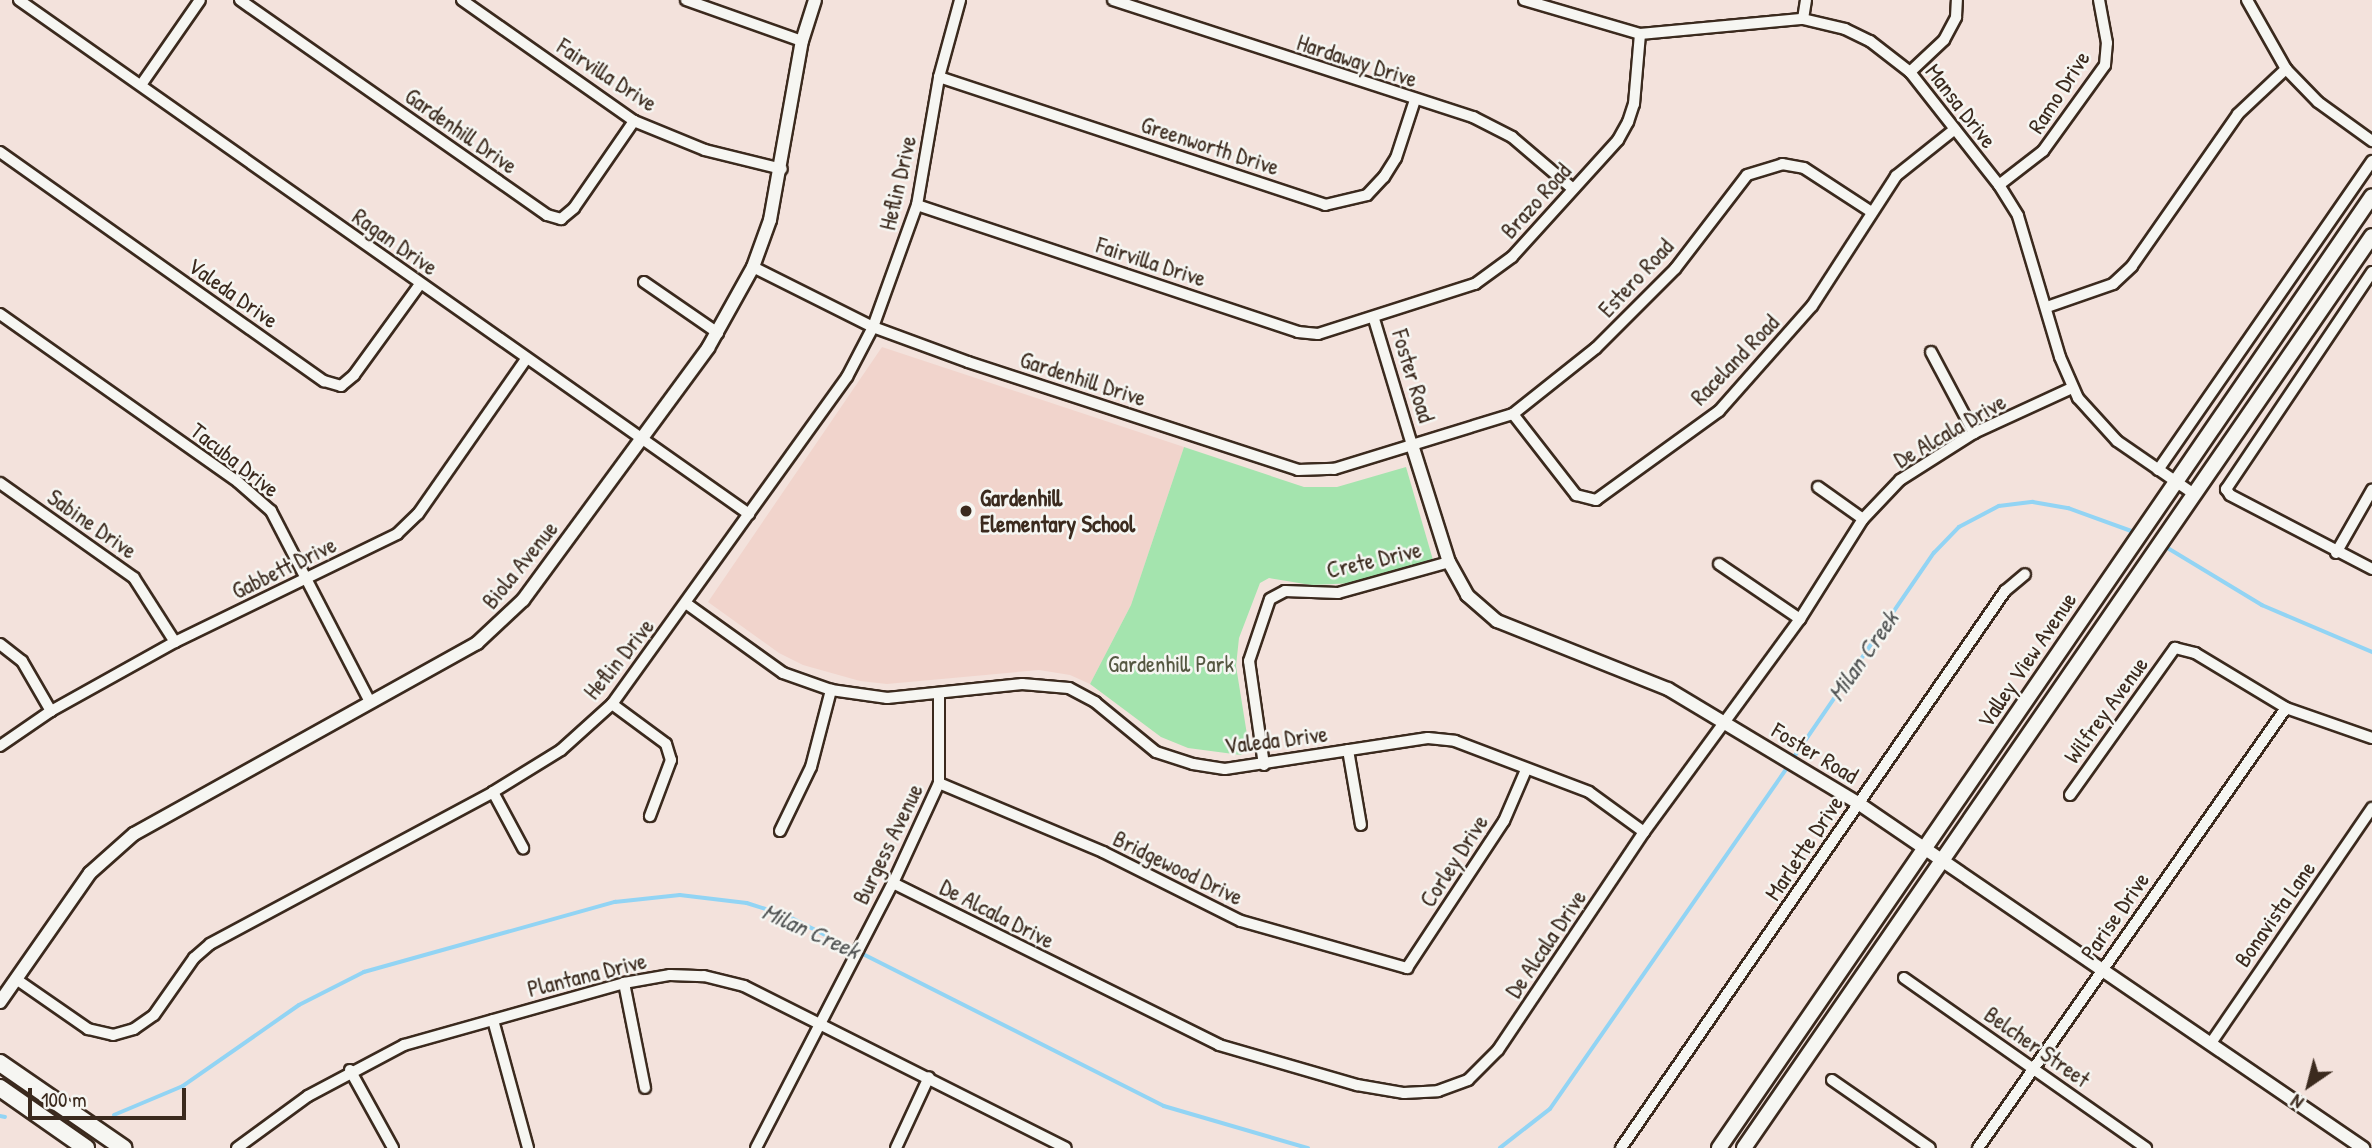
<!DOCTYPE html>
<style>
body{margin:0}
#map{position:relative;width:2372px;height:1148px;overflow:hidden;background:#f3e2dc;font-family:"Patrick Hand",sans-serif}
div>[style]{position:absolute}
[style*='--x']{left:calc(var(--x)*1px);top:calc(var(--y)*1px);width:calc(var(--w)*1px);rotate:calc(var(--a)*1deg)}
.built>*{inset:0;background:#f1d4cc}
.green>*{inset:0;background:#a4e4ae}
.stream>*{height:3.5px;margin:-1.75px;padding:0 1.75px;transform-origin:1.75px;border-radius:1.75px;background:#92d4f4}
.roads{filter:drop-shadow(2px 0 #3b2a1e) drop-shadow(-2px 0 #3b2a1e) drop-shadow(0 2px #3b2a1e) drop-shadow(0 -2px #3b2a1e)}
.minor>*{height:10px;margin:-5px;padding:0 5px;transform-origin:5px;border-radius:5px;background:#f6f6f2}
.tertiary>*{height:12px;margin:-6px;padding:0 6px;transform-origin:6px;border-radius:6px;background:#f6f6f2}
.secondary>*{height:14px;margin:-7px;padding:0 7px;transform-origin:7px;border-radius:7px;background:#f6f6f2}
.primary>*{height:16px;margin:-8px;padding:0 8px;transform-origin:8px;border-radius:8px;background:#f6f6f2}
.dots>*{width:19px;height:19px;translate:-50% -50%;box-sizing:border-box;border:4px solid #f6f6f2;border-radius:50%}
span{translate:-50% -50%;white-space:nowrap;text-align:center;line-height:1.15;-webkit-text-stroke:5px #f6f6f2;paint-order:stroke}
.street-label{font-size:23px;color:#3b2a1e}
.poi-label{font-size:23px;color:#3b2a1e;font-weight:700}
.left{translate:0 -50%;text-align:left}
.park-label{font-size:23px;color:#555842}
.water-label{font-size:24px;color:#515454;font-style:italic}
.north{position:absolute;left:2274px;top:1050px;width:70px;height:70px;-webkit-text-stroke:5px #f6f6f2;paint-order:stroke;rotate:215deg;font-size:19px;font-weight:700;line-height:28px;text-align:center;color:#3b2a1e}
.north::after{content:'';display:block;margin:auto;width:24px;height:32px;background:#3b2a1e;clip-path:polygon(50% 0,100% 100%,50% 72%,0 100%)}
.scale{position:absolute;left:28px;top:1088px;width:158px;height:32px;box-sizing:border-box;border:4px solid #3b2a1e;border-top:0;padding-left:9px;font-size:21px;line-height:24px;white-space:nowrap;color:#3b2a1e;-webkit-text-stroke:5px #f6f6f2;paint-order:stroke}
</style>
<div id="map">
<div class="built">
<i style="clip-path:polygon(882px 347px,1184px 447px,1131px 605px,1090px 684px,1070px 675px,1039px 670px,887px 684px,860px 681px,803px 665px,779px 653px,708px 602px)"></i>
</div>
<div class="green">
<i style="clip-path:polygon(1184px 447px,1304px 487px,1337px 487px,1406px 467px,1433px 560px,1356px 583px,1311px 585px,1269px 578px,1260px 583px,1239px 638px,1236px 666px,1249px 747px,1241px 755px,1188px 748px,1161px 737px,1090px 684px,1131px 605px)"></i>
</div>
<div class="stream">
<i style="--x:2163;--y:545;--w:116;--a:31.2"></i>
<i style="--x:2262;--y:605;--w:120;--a:23.1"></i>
<i style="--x:1792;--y:760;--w:251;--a:-55.6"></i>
<i style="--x:1934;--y:553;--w:36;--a:-46"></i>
<i style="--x:1959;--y:527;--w:45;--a:-27.7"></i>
<i style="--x:1999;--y:506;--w:34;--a:-7"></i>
<i style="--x:2033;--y:502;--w:36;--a:10"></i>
<i style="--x:2068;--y:508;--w:73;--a:19.9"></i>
<i style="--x:114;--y:1115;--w:75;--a:-22.8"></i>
<i style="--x:183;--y:1086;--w:141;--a:-34.9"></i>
<i style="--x:299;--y:1005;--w:73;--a:-26.9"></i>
<i style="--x:364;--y:972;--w:261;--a:-15.6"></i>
<i style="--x:615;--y:902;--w:65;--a:-6.1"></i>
<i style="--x:680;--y:895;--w:67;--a:6.8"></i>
<i style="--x:747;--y:903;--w:43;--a:17.6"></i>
<i style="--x:788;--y:916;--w:421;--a:26.8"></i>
<i style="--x:1164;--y:1106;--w:150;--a:16.3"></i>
<i style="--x:0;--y:1116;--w:5;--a:11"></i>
<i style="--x:1500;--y:1148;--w:63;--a:-38"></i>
<i style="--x:1550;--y:1109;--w:417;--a:-55.2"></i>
</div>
<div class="roads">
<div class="minor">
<i style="--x:19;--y:0;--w:893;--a:35.15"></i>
<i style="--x:240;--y:0;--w:375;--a:35"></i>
<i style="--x:547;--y:215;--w:15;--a:16"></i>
<i style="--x:561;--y:219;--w:17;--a:-40"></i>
<i style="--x:574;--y:208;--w:106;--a:-55.4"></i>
<i style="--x:462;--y:0;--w:210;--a:35.1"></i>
<i style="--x:634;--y:121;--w:77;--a:22.2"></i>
<i style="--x:705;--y:150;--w:79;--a:13.9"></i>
<i style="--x:686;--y:0;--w:123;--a:19.5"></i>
<i style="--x:1113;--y:0;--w:379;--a:18"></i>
<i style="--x:1473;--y:117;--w:44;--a:27.1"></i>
<i style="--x:1512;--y:137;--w:80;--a:40.4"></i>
<i style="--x:1524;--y:0;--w:121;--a:16.3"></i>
<i style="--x:1640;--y:34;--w:164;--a:-5.3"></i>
<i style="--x:1803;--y:19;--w:43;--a:13.4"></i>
<i style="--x:1845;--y:29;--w:28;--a:26"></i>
<i style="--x:1870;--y:41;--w:51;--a:37.8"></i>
<i style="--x:1910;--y:72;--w:144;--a:51.8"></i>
<i style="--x:1999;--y:185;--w:36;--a:58"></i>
<i style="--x:2018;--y:216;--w:147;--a:73.4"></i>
<i style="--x:2060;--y:357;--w:45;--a:66.3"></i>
<i style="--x:2078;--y:398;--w:58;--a:47.8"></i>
<i style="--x:2117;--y:441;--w:93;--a:34.5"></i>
<i style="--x:2247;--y:0;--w:79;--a:60.5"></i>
<i style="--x:2286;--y:69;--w:46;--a:45.9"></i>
<i style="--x:2318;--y:102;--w:67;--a:35.8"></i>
<i style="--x:1803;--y:19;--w:19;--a:-81"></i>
<i style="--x:1910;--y:72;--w:47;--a:-43.3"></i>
<i style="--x:1944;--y:40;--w:26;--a:-62"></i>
<i style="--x:1956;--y:17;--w:17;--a:-87"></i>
<i style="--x:939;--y:77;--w:407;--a:18.3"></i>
<i style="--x:1325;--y:205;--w:43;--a:-13.4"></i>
<i style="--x:1367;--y:195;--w:25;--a:-47"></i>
<i style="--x:1384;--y:177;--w:22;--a:-58"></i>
<i style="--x:1396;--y:158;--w:61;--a:-71.9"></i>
<i style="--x:141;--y:85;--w:103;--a:-55.2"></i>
<i style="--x:0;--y:152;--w:397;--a:35.3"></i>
<i style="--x:324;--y:381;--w:18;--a:16"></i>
<i style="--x:341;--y:386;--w:17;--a:-40"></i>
<i style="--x:354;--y:375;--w:112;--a:-54"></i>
<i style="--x:1999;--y:185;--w:56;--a:-37.7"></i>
<i style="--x:2043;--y:151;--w:106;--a:-54.2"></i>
<i style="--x:2105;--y:65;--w:22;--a:-85"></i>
<i style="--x:2107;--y:43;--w:44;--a:-100.5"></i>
<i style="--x:917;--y:205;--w:402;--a:18.4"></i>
<i style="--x:1298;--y:332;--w:20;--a:6"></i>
<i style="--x:1318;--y:334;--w:165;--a:-17.7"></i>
<i style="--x:1475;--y:284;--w:46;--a:-36.1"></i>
<i style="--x:1512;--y:257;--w:158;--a:-47.8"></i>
<i style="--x:1618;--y:140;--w:21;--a:-61"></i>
<i style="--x:1628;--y:122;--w:19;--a:-72"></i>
<i style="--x:1634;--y:104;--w:70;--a:-85.1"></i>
<i style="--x:753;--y:267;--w:134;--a:26.6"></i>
<i style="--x:873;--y:327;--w:101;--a:20.2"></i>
<i style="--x:968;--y:362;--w:347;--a:18.1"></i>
<i style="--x:1298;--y:470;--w:36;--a:-2"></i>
<i style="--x:1334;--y:469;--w:187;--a:-17.1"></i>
<i style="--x:1513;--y:414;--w:106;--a:-38.5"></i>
<i style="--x:1596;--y:348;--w:112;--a:-45"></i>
<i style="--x:1675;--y:269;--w:118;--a:-52.5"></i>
<i style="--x:1747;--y:175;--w:37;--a:-17"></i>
<i style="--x:1782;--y:164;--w:22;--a:10"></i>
<i style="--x:1804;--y:168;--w:79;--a:33.1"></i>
<i style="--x:2372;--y:272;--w:262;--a:123.9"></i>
<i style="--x:2226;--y:489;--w:7;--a:56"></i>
<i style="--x:2230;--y:495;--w:160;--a:27.5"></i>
<i style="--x:644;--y:282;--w:90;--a:34.6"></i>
<i style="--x:2047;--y:307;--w:70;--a:-19.2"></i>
<i style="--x:2113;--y:284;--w:26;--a:-43"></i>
<i style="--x:2132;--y:266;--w:185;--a:-55.1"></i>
<i style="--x:2238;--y:114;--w:66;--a:-43.2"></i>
<i style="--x:0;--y:314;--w:291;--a:35.2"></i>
<i style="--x:238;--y:482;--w:44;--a:41.3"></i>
<i style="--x:271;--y:511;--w:215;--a:62.6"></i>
<i style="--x:1374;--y:319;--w:135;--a:73.2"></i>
<i style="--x:1931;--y:352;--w:92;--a:62"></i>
<i style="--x:1513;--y:414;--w:103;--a:52.1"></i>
<i style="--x:1576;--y:495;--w:21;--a:14"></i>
<i style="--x:1596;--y:500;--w:152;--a:-35.9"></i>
<i style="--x:1719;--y:411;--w:140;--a:-48.5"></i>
<i style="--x:1812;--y:306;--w:155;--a:-57.1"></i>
<i style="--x:1896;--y:176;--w:75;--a:-38.5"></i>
<i style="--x:2158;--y:470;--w:376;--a:-55.3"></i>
<i style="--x:0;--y:483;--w:164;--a:35.3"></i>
<i style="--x:134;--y:578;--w:76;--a:57.4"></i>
<i style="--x:1818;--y:487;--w:55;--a:35.4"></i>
<i style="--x:2336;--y:553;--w:73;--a:-60.3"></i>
<i style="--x:1719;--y:564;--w:98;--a:34.2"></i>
<i style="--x:687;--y:604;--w:118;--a:35.7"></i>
<i style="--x:783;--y:673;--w:51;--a:19.5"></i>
<i style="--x:831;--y:690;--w:57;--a:8.1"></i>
<i style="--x:887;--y:698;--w:136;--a:-5.9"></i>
<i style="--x:1022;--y:684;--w:47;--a:4.9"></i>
<i style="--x:1069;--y:688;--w:30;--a:28"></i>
<i style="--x:1095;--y:702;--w:79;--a:39.3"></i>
<i style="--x:1156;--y:752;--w:39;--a:18"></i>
<i style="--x:1193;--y:764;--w:32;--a:9"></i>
<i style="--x:1225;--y:769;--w:205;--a:-8.7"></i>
<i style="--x:1428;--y:738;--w:27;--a:6"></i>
<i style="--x:1455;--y:741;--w:143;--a:20.8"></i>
<i style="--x:1589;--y:792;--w:68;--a:36"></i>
<i style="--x:0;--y:644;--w:28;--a:38"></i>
<i style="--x:22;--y:661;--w:58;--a:59.9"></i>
<i style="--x:612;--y:704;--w:67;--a:36.5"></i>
<i style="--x:666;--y:744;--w:17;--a:73"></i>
<i style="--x:671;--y:760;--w:60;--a:110.6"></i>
<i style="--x:0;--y:746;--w:62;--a:-34.5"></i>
<i style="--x:51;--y:711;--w:142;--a:-29.1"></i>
<i style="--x:175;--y:642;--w:247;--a:-25.9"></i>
<i style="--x:397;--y:534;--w:29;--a:-44"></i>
<i style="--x:418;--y:514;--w:189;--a:-55.1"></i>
<i style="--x:1348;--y:750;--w:76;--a:80.2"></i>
<i style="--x:1264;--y:765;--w:105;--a:-98.2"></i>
<i style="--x:1249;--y:661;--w:65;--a:-71.3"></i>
<i style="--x:1270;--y:599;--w:17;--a:-28"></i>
<i style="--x:1285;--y:591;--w:53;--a:2.2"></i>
<i style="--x:1338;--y:593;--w:115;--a:-15.6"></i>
<i style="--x:939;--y:783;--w:178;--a:22.8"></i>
<i style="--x:1103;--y:852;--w:154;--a:26.6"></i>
<i style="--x:1241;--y:921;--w:173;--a:15.8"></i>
<i style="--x:1407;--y:968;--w:176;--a:-56.6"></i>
<i style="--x:1504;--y:821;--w:56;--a:-66.7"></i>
<i style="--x:493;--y:792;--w:64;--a:61.8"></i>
<i style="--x:2070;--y:795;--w:181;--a:-54.5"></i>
<i style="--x:2175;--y:648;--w:21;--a:14"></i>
<i style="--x:2195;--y:653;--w:106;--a:31.1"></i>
<i style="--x:2286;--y:708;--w:91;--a:19.2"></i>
<i style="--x:780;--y:831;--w:71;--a:-64.2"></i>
<i style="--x:811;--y:767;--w:80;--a:-75.4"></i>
<i style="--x:893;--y:883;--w:364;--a:26.4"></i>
<i style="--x:1219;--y:1045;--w:144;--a:16.2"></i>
<i style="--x:1357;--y:1085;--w:48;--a:9.7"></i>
<i style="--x:1404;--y:1093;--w:34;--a:-3"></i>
<i style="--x:1438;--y:1091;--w:32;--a:-20"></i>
<i style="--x:1468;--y:1080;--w:42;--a:-45"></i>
<i style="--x:1498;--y:1050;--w:262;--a:-56.2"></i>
<i style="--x:1644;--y:832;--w:264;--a:-53.8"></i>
<i style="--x:1800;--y:619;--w:118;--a:-57.8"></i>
<i style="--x:1863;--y:519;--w:54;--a:-46.5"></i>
<i style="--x:1900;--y:480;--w:88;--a:-32.4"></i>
<i style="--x:1974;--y:433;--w:108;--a:-24.7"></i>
<i style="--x:1904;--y:978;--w:296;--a:35.1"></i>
<i style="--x:16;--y:979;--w:88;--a:34.8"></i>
<i style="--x:88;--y:1029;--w:26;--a:13"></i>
<i style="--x:113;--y:1035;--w:22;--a:-16"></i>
<i style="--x:134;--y:1029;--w:24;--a:-35"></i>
<i style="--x:154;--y:1015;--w:70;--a:-54.9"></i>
<i style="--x:194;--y:958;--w:21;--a:-41"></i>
<i style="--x:210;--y:944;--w:321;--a:-28.2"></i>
<i style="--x:493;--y:792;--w:80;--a:-31.7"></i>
<i style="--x:561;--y:750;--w:69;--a:-42"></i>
<i style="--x:612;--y:704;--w:403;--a:-54.3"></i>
<i style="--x:847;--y:377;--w:56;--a:-62.5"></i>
<i style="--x:873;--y:327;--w:130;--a:-70.2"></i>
<i style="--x:917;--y:205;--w:130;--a:-80.2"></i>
<i style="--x:939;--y:77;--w:80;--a:-74.7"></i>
<i style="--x:624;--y:983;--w:107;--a:78.7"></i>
<i style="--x:493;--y:1020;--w:133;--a:74.7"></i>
<i style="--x:2211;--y:1043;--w:285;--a:-55.6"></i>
<i style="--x:350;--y:1070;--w:89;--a:61.1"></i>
<i style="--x:1832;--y:1080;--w:119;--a:34.8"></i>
<i style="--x:237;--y:1148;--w:88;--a:-36.2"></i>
<i style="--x:308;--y:1096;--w:109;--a:-28"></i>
<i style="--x:404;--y:1045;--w:229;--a:-15.7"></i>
<i style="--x:624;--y:983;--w:47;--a:-9.9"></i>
<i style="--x:670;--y:975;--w:34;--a:2"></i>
<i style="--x:704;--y:976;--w:41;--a:14"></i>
<i style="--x:744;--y:986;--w:360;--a:26.7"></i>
<i style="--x:756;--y:1148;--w:298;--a:-62.7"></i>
<i style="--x:893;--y:883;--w:110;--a:-65.3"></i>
<i style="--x:939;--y:783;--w:87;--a:-90"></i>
<i style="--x:896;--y:1148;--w:78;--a:-65.1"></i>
<i style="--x:1621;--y:1148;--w:677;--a:-55.42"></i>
<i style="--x:2005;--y:591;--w:26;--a:-40"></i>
<i style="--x:1978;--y:1148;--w:537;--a:-55.01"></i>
</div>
<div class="tertiary">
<i style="--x:1413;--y:448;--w:120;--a:72.5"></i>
<i style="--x:1449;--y:562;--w:38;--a:61"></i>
<i style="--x:1467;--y:595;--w:40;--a:41"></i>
<i style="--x:1497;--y:621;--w:184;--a:21.7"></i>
<i style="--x:1668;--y:689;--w:222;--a:31"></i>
<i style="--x:1858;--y:803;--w:612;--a:34.34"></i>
<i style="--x:0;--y:1002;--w:157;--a:-55.1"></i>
<i style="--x:90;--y:873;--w:59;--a:-41.6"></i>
<i style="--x:134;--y:834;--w:393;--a:-29.1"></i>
<i style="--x:477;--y:643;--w:63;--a:-43.1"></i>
<i style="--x:523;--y:600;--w:313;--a:-53.7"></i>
<i style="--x:708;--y:348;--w:93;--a:-60.9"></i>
<i style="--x:753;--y:267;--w:50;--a:-70.1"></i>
<i style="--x:770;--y:220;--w:182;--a:-79.9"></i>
<i style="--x:802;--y:41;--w:43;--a:-72.4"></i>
</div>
<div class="secondary">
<i style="--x:1719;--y:1148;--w:1154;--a:-55.55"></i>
<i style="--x:1744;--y:1148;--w:1107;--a:-55.45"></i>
</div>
<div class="primary">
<i style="--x:0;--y:1063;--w:150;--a:34.6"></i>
<i style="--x:0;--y:1088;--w:105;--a:34.9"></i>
</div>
</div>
<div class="dots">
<i style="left:966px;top:511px;background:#3b2a1e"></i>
</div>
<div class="street-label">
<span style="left:1357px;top:61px;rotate:18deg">Hardaway Drive</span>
<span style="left:607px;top:75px;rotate:33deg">Fairvilla Drive</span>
<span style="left:2059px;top:92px;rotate:-57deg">Ramo Drive</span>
<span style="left:1961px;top:106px;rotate:52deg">Mansa Drive</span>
<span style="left:461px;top:131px;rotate:35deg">Gardenhill Drive</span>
<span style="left:1210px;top:146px;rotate:18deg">Greenworth Drive</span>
<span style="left:898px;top:183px;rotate:-77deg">Heflin Drive</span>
<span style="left:1536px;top:201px;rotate:-48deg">Brazo Road</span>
<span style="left:395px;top:242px;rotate:35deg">Ragan Drive</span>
<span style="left:1151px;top:262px;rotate:18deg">Fairvilla Drive</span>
<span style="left:1636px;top:278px;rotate:-47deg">Estero Road</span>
<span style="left:233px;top:293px;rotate:35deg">Valeda Drive</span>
<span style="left:1735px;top:360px;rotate:-46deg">Raceland Road</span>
<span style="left:1413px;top:376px;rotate:73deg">Foster Road</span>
<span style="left:1083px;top:379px;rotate:18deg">Gardenhill Drive</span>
<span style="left:1950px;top:431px;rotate:-30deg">De Alcala Drive</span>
<span style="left:235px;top:460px;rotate:38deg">Tacuba Drive</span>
<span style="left:92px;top:524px;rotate:35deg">Sabine Drive</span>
<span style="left:1374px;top:560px;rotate:-13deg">Crete Drive</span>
<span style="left:520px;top:565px;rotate:-51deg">Biola Avenue</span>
<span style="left:284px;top:568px;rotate:-26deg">Gabbett Drive</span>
<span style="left:619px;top:659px;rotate:-51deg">Heflin Drive</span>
<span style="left:2027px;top:660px;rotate:-56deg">Valley View Avenue</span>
<span style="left:2106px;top:710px;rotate:-54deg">Wilfrey Avenue</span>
<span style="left:1276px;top:740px;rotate:-7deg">Valeda Drive</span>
<span style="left:1815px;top:753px;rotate:31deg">Foster Road</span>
<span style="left:888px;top:844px;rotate:-64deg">Burgess Avenue</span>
<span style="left:1804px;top:848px;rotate:-56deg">Marlette Drive</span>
<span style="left:1454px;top:861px;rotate:-57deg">Corley Drive</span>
<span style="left:1178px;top:868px;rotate:26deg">Bridgewood Drive</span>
<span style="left:997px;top:914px;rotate:27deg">De Alcala Drive</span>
<span style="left:2275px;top:914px;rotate:-55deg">Bonavista Lane</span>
<span style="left:2115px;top:916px;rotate:-55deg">Parise Drive</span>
<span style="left:1546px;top:944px;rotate:-56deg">De Alcala Drive</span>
<span style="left:587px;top:975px;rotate:-14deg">Plantana Drive</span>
<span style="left:2037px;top:1047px;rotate:35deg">Belcher Street</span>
</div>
<div class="poi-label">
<span class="left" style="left:980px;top:511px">Gardenhill<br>Elementary School</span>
</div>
<div class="park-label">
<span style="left:1171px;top:664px">Gardenhill Park</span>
</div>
<div class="water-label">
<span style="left:1863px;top:656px;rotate:-55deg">Milan Creek</span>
<span style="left:811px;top:931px;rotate:24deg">Milan Creek</span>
</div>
<div class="north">N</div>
<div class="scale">100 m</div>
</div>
